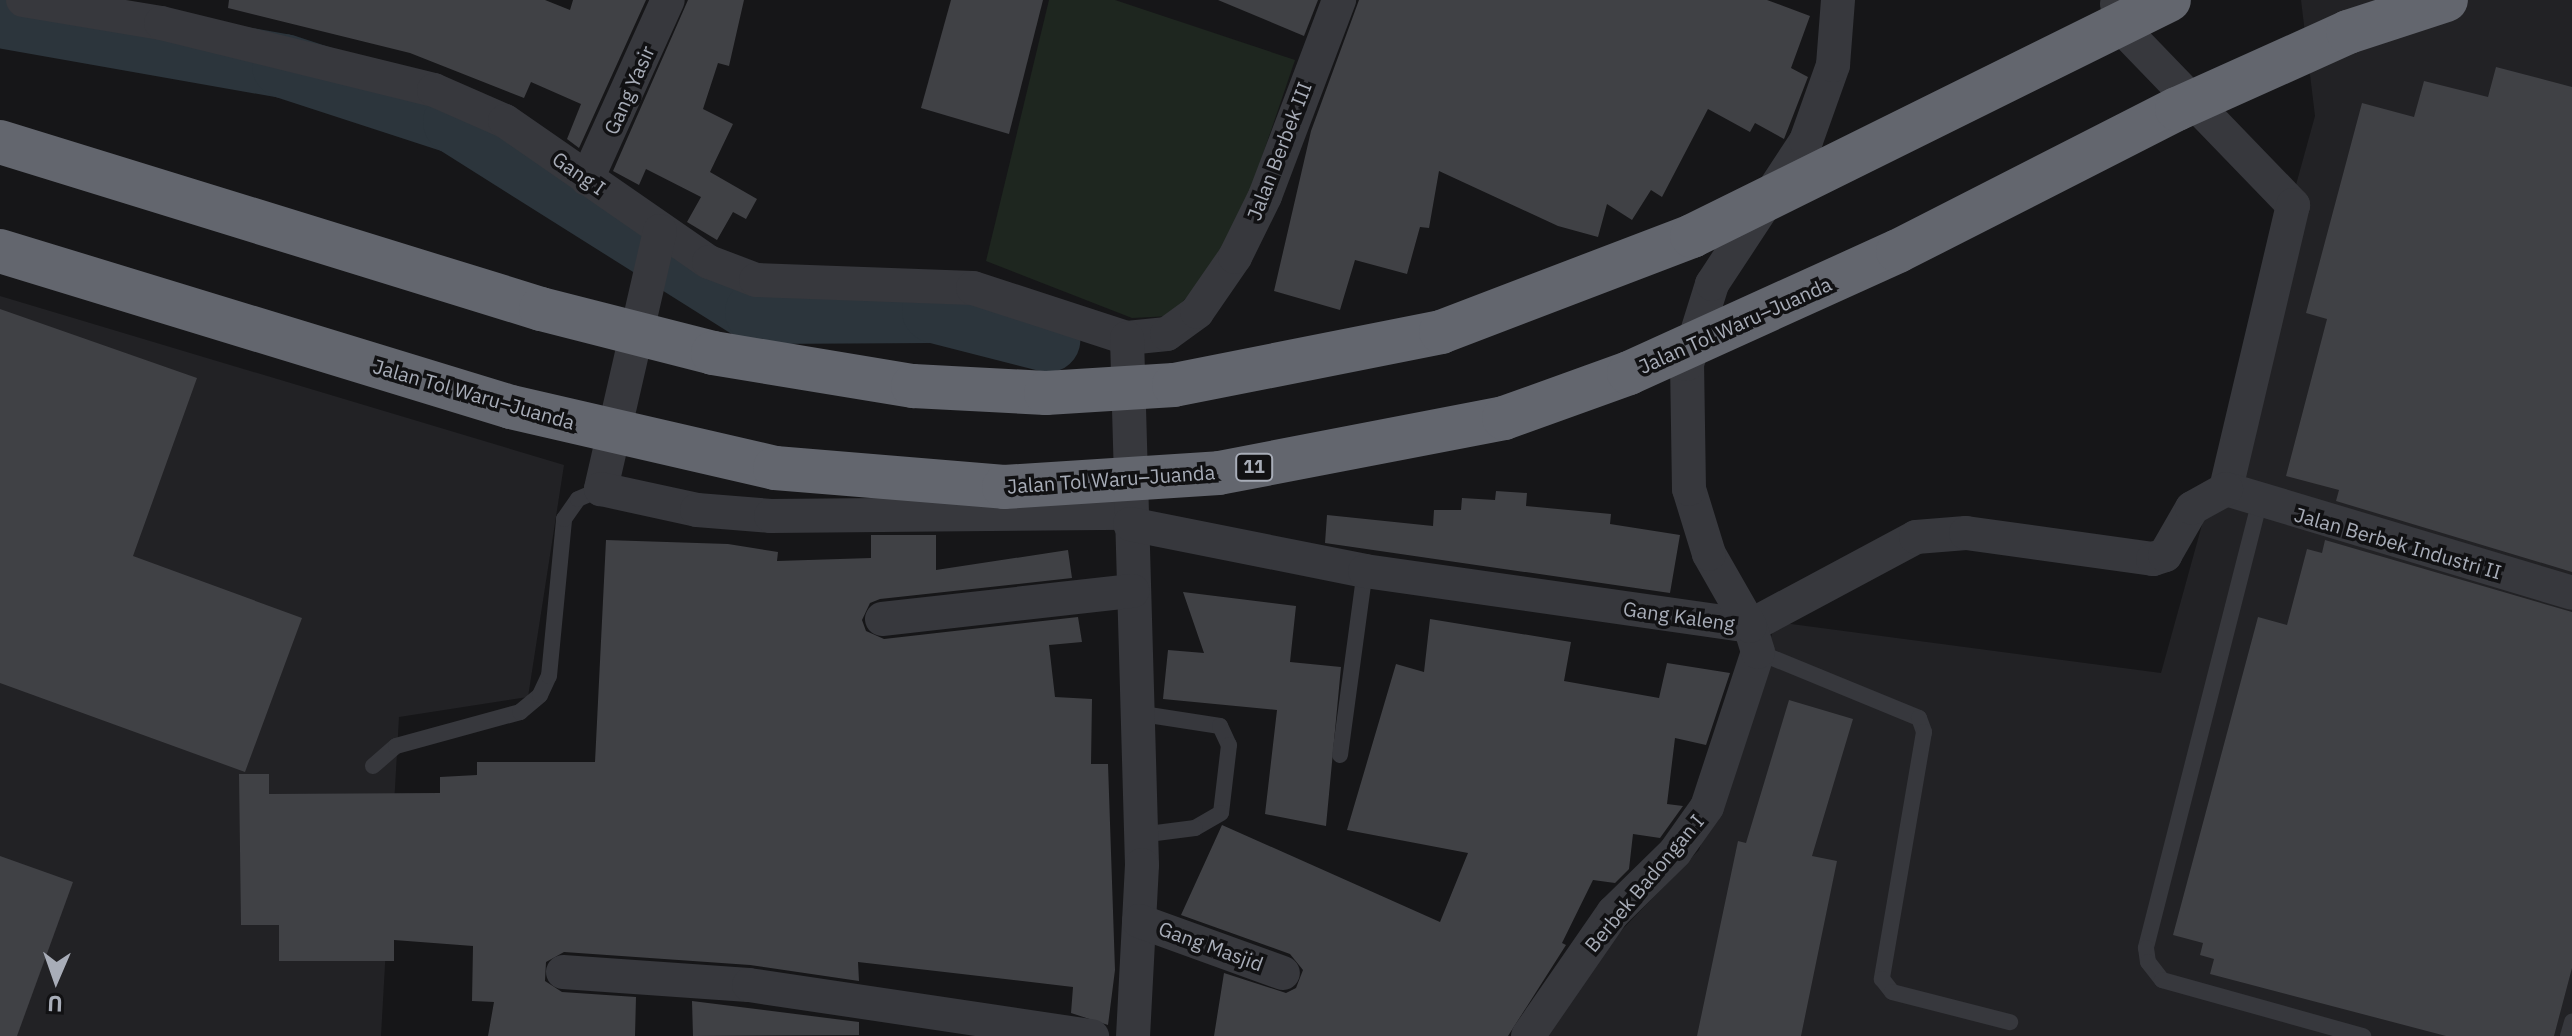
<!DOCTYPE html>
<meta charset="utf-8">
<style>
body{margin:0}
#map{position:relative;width:2572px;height:1036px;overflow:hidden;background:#161618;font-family:"IBM Plex Sans",sans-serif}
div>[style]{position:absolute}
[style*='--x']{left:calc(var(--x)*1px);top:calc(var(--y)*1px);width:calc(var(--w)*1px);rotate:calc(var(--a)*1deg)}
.built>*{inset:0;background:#222225}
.green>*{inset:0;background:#1e261f}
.river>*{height:64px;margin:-32px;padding:0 32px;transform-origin:32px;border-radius:32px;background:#2c353c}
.building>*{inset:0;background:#404145}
.service>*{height:16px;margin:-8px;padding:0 8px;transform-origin:8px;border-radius:8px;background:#37383d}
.minor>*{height:34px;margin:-17px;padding:0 17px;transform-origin:17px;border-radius:17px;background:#37383d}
.motorway-bridge>*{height:44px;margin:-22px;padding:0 22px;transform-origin:22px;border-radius:22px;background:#63666e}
span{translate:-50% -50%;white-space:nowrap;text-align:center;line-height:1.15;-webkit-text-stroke:7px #111113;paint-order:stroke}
.shield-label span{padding:2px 6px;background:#111113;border:2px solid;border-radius:6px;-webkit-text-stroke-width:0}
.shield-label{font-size:18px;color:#a8adb8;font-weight:700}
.street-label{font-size:20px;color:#a8adb8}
.north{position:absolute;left:16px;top:940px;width:80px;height:80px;-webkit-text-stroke:6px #111113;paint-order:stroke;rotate:182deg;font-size:22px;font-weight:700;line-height:32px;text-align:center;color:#a8adb8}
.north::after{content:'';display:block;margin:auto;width:28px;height:36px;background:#a8adb8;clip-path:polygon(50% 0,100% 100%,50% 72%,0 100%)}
</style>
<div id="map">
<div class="built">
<i style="clip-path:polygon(2301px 0,2572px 0,2572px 1036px,1543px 1036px,1560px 994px,1699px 850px,1776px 622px,2161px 673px,2315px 116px)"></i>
<i style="clip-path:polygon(0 296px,564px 465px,528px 697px,399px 717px,381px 1036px,0 1036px)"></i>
</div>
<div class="green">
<i style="clip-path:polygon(1049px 0,1115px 0,1295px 60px,1231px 248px,1170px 316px,1132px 318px,986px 261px)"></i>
</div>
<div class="river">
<i style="--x:0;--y:16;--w:288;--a:10"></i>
<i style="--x:284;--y:66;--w:180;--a:18.1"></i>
<i style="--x:455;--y:122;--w:357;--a:32.2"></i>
<i style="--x:757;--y:312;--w:177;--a:-0.3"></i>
<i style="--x:934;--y:311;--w:118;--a:14.3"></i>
</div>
<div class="building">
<i style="clip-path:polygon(229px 0,545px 0,570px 10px,573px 0,646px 0,579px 148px,567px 139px,581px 104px,531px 82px,524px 98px,410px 53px,228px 8px)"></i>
<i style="clip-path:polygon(688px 0,744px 0,729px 66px,718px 63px,703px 109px,733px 124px,710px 172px,757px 199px,746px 219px,733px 212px,717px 240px,687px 222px,701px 197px,646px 169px,639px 185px,613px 171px)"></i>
<i style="clip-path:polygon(951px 0,1043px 0,1009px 134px,921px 108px)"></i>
<i style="clip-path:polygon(1218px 0,1318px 0,1304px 36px)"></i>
<i style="clip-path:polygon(1359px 0,1767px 0,1810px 16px,1791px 68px,1808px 77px,1784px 139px,1755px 123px,1750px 132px,1708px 109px,1662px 197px,1651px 190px,1632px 220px,1607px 204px,1598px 237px,1558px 226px,1439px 171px,1429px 228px,1420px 227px,1407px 274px,1355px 260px,1340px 310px,1274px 291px,1311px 131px)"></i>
<i style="clip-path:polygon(2496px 67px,2572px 87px,2572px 572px,2336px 501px,2339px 490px,2286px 476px,2327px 319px,2306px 313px,2362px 103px,2414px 117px,2424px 81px,2488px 97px)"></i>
<i style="clip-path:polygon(0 309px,197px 378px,133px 556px,302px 618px,245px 772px,0 683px)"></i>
<i style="clip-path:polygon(1496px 491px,1527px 493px,1526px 506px,1611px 514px,1610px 524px,1680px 535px,1670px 593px,1325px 543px,1327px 515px,1433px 526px,1434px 510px,1461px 510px,1462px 498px,1495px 500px)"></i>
<i style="clip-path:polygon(871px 535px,936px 535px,936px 570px,1068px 550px,1072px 578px,880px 599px,870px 603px,862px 620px,866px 631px,884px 639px,1078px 617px,1082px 642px,1049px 645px,1055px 697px,1092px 699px,1091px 764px,1108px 764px,1115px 970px,1108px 1025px,1071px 1013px,1073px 987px,858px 962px,859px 981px,750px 965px,564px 952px,546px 962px,545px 981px,562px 992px,636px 997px,635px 1036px,488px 1036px,494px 1002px,472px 1001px,473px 946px,394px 940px,394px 961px,279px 961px,279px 925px,241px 925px,239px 774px,269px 774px,269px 794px,440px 793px,440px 777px,477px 775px,477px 762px,595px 762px,606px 540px,728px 544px,778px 552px,777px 561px,871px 558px)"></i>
<i style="clip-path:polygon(2325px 540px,2572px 612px,2572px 968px,2554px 1036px,2446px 1036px,2210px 974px,2214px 959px,2200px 955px,2203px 943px,2173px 935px,2258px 617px,2287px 625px,2307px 549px,2322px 553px)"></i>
<i style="clip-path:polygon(1183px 592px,1296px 606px,1290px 662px,1341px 667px,1326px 826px,1265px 814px,1277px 710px,1163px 699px,1168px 650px,1204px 653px)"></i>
<i style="clip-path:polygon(1430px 619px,1571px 642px,1564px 681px,1659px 698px,1667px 663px,1730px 673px,1706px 745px,1675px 738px,1667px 804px,1683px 806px,1660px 838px,1633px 834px,1629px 869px,1615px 883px,1593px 880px,1562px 943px,1566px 945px,1508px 1036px,1214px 1036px,1224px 973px,1286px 993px,1296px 988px,1303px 970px,1290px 954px,1181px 915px,1222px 825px,1440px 922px,1468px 853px,1347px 830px,1396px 664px,1424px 672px)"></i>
<i style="clip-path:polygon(1789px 700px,1853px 719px,1812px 856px,1837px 861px,1801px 1036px,1697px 1036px,1738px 841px,1746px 843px)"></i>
<i style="clip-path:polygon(0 856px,73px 882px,17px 1036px,0 1036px)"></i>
<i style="clip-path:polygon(692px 1001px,859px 1022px,859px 1035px,693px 1036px)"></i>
</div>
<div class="service">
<i style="--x:2259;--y:504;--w:458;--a:104.3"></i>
<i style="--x:2146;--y:948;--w:14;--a:82"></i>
<i style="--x:2148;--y:962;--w:23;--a:52"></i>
<i style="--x:2162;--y:980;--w:209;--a:15.6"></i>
<i style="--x:1758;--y:652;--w:174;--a:22.3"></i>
<i style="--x:1919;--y:718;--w:15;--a:70"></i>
<i style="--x:1924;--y:732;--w:251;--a:99.7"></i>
<i style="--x:1882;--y:979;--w:16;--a:52"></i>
<i style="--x:1892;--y:992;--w:122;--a:14.3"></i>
<i style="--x:1136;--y:713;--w:85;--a:8.8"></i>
<i style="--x:1220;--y:726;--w:21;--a:65"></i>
<i style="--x:1229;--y:745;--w:68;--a:96.7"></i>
<i style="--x:1221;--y:813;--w:30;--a:150"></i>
<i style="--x:1195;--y:828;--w:55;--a:172.7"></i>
<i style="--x:1340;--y:755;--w:186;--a:-82.3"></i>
<i style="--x:373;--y:766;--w:30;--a:-41"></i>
<i style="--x:396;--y:746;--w:129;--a:-15.3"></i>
<i style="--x:520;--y:712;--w:26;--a:-40"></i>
<i style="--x:540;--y:695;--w:21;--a:-65"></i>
<i style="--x:549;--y:676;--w:158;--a:-84.5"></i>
<i style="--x:564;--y:519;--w:24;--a:-55"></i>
<i style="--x:578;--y:499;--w:25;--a:-23"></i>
<i style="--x:2568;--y:1036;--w:15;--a:-74"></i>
</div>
<div class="minor">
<i style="--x:23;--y:0;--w:140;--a:9.5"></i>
<i style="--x:161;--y:23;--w:281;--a:13.8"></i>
<i style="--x:434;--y:90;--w:77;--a:23.6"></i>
<i style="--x:505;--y:121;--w:248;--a:34.7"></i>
<i style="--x:709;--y:262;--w:50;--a:21"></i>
<i style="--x:756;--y:280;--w:217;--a:2.1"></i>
<i style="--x:973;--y:288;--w:162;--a:18"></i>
<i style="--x:1127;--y:338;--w:40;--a:-5.7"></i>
<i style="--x:1167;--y:334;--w:37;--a:-36"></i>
<i style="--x:1197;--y:312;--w:67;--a:-55.4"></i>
<i style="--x:1235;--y:257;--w:68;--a:-63.8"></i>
<i style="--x:1265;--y:196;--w:210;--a:-69.3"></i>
<i style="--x:2117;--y:4;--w:26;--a:77"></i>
<i style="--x:2123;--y:29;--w:245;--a:46"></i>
<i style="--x:2293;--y:205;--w:292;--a:103.3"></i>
<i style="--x:587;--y:179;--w:196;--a:-65.7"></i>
<i style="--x:660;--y:231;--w:265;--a:102.9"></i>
<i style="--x:601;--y:489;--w:98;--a:12.3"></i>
<i style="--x:697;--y:510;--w:74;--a:4.6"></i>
<i style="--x:771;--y:516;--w:359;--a:-0.5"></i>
<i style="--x:1127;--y:338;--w:527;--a:88.37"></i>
<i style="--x:1142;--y:865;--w:171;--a:93"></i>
<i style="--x:2226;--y:489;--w:361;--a:16.7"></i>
<i style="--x:1130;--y:524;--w:240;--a:11.3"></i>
<i style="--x:1365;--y:571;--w:389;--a:8.1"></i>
<i style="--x:1750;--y:626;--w:188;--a:-28.2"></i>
<i style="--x:1916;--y:537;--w:50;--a:-4.6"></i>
<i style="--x:1966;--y:533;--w:189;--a:7.9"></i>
<i style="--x:2153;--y:559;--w:13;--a:-18"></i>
<i style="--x:2165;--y:555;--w:54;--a:-60.1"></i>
<i style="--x:2192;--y:508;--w:39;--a:-29"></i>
<i style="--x:882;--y:619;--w:252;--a:-6.4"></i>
<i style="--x:1139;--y:921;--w:153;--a:19.9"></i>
<i style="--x:563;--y:972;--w:186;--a:4"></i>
<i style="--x:749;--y:985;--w:347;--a:8.5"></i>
<i style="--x:1528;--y:1036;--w:150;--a:-55.4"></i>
<i style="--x:1613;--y:913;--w:87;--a:-44.5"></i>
<i style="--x:1675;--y:852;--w:55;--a:-54.6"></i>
<i style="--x:1707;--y:807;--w:163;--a:-71.8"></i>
<i style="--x:1758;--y:652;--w:27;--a:-107"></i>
<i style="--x:1750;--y:626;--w:83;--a:-119.7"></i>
<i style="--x:1709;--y:554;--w:68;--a:-107.1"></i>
<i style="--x:1689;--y:489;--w:125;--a:-90.9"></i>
<i style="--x:1687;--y:364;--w:84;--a:-72.6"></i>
<i style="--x:1712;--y:284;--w:171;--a:-56.7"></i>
<i style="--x:1806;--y:141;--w:81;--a:-70.4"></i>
<i style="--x:1833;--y:65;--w:65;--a:-85.6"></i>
</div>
<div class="motorway-bridge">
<i style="--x:0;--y:142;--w:566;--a:17.15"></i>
<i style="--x:541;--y:309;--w:178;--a:14.3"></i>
<i style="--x:713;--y:353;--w:203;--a:9.4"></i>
<i style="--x:913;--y:386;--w:133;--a:3"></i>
<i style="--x:1046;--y:393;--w:128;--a:-3.6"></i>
<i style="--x:1174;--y:385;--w:272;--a:-11.2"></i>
<i style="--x:1441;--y:332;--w:269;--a:-20.9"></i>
<i style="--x:1692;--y:236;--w:532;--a:-26.32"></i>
<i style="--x:0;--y:251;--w:534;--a:16.98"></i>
<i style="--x:511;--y:407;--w:271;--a:13"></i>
<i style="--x:775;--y:468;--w:230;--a:4.7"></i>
<i style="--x:1004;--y:487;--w:215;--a:-3.7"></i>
<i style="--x:1219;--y:473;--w:290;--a:-10.9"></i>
<i style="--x:1504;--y:418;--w:133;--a:-19.8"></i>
<i style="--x:1629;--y:373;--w:295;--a:-24.4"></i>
<i style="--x:1898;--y:251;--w:313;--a:-27"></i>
<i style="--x:2177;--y:109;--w:188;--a:-24.2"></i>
<i style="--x:2348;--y:32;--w:103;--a:-18.1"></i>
</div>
<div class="shield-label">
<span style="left:1254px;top:467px">11</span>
</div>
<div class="street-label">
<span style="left:629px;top:90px;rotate:-66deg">Gang Yasir</span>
<span style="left:1279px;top:151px;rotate:-69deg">Jalan Berbek III</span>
<span style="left:579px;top:173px;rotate:35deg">Gang I</span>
<span style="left:1735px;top:325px;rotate:-24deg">Jalan Tol Waru–Juanda</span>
<span style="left:474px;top:394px;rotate:16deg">Jalan Tol Waru–Juanda</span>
<span style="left:1111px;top:479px;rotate:-4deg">Jalan Tol Waru–Juanda</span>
<span style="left:2398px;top:543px;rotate:16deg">Jalan Berbek Industri II</span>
<span style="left:1679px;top:616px;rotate:8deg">Gang Kaleng</span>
<span style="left:1644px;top:883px;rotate:-50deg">Berbek Badongan I</span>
<span style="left:1211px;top:946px;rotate:20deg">Gang Masjid</span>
</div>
<div class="north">U</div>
</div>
